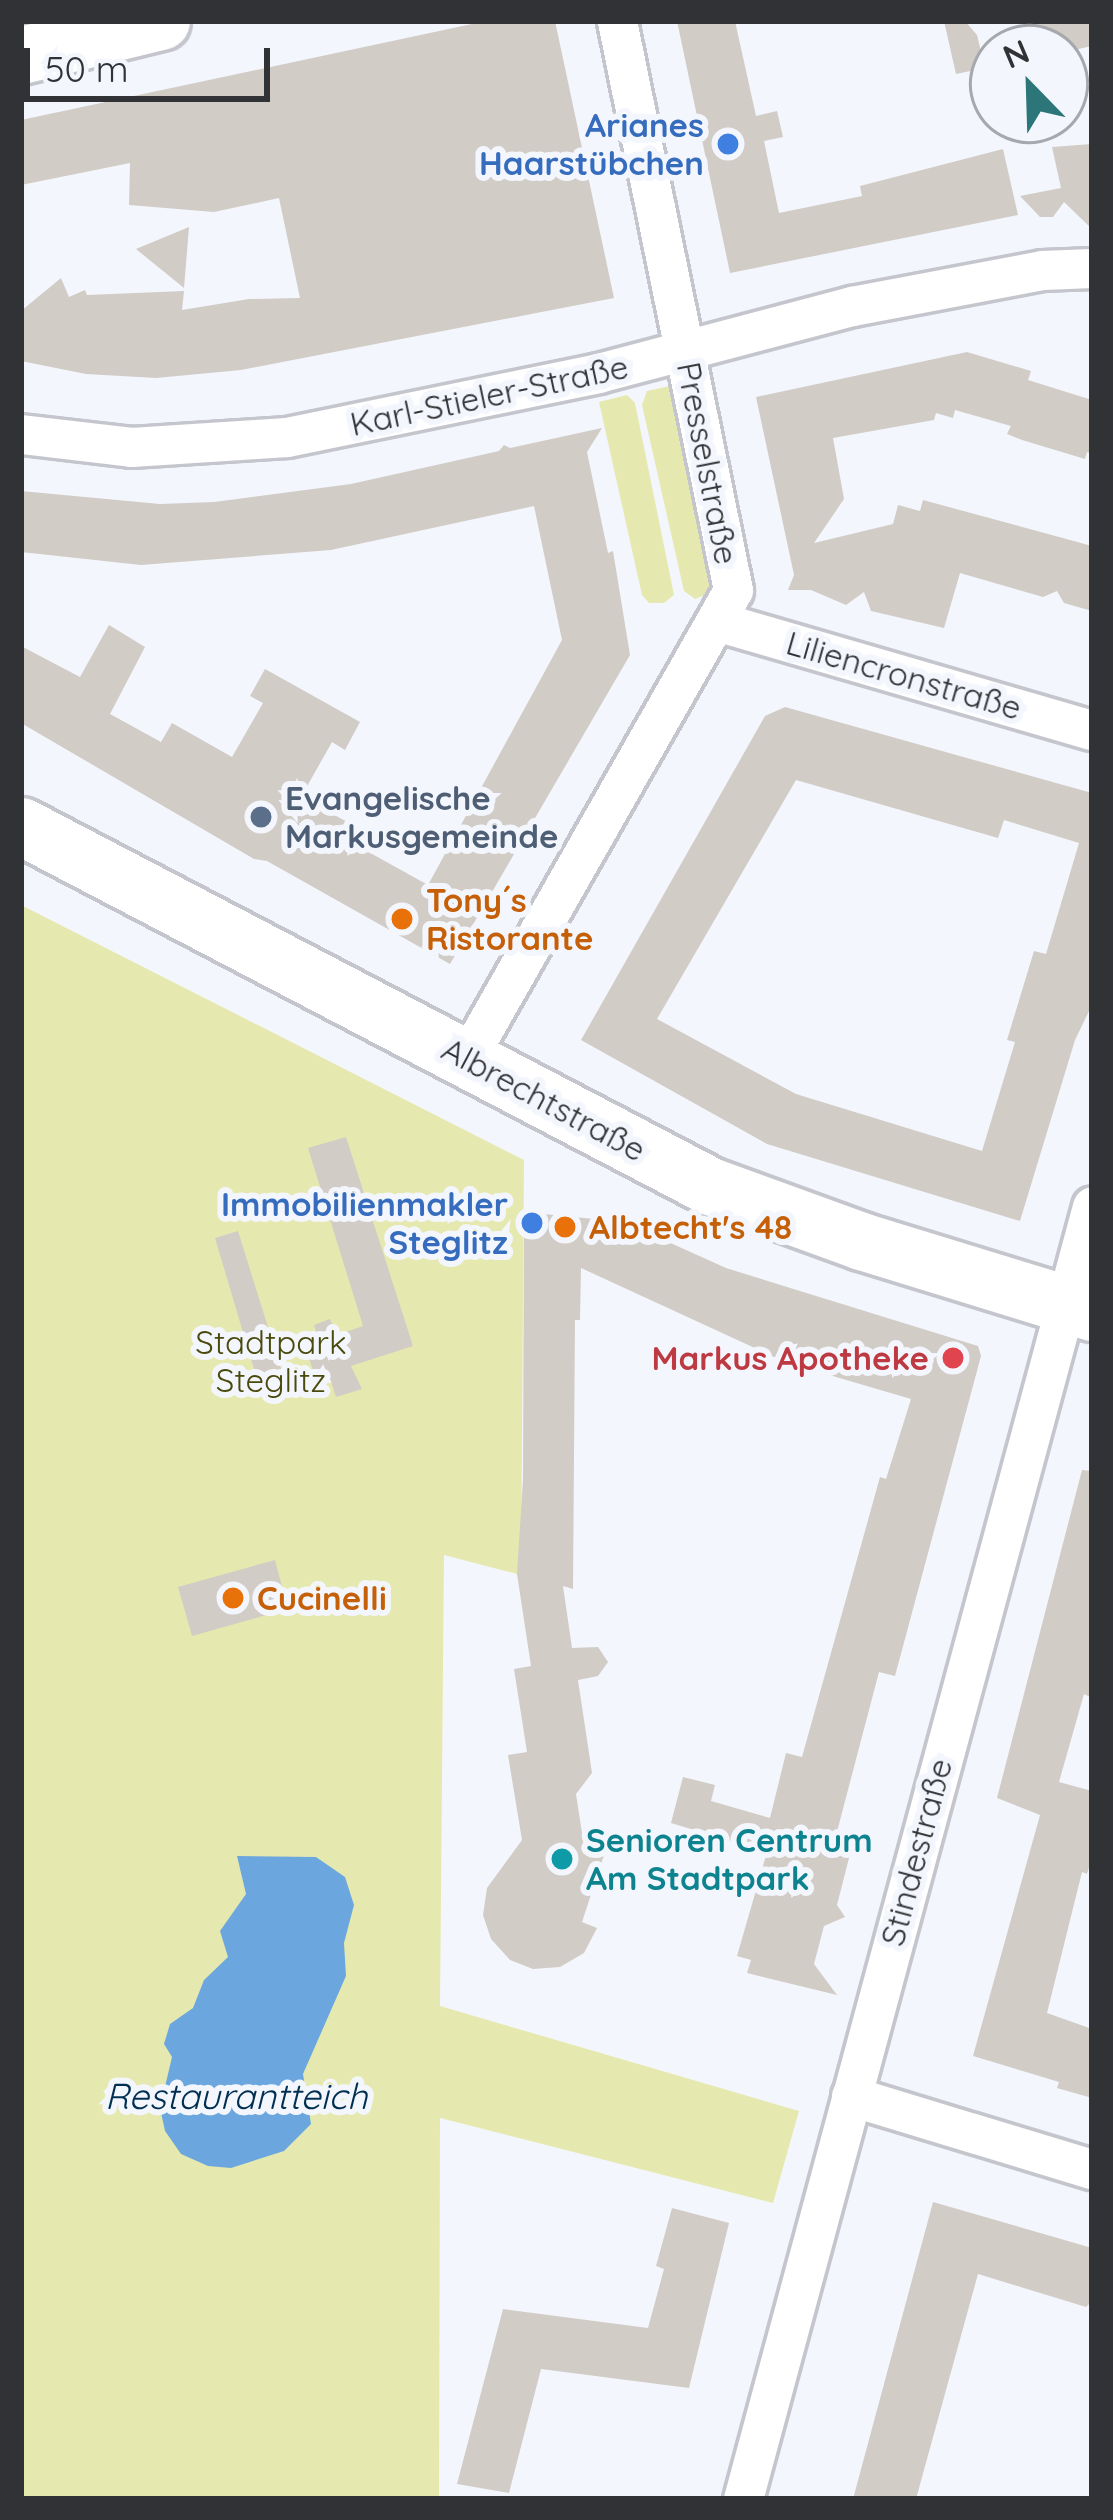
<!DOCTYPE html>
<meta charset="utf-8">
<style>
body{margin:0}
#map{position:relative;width:1113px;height:2520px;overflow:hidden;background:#f4f6fd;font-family:Quicksand,sans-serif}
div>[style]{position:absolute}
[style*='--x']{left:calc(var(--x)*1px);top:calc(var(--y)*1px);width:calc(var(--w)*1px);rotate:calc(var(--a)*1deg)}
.green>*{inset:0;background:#e6e9af}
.water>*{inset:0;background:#6ba7de}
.building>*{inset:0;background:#d1ccc6}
.roads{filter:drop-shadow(3px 0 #c5c6cd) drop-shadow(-3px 0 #c5c6cd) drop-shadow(0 3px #c5c6cd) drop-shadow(0 -3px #c5c6cd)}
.street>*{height:39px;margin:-19.5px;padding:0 19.5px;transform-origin:19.5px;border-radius:19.5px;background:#fff}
.secondary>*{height:57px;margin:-28.5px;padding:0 28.5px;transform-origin:28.5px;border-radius:28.5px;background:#fff}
.dots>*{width:33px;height:33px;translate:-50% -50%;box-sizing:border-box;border:6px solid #f4f6fd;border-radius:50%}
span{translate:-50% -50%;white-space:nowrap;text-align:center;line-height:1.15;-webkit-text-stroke:12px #f4f6fd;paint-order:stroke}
.shop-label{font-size:33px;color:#366cbe;font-weight:700}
.right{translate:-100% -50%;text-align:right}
.street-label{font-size:33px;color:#313235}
.service-label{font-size:33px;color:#4e5e75;font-weight:700}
.left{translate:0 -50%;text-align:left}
.food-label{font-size:33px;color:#c56008;font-weight:700}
.park-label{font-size:33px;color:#494a0c}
.health-label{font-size:33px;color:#be3a42;font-weight:700}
.culture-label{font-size:33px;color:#0d838f;font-weight:700}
.water-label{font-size:36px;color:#002f52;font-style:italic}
.frame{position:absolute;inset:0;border:24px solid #313235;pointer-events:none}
.north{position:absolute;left:969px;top:24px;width:120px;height:120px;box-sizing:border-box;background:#f4f6fd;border:3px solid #a6a8ad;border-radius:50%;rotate:337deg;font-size:33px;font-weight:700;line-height:48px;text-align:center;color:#313235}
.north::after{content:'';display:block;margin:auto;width:42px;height:54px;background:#2c7579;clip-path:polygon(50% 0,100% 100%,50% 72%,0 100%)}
.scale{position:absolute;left:24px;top:48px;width:246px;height:54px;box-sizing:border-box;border:6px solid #313235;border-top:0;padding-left:15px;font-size:36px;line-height:42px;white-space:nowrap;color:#313235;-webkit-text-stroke:9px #f4f6fd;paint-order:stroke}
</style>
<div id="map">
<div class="green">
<i style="clip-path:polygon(675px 385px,716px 571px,712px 592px,695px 599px,684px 591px,642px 405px,647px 391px)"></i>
<i style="clip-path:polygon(627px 395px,635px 403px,674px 595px,664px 603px,649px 603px,642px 595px,599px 402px)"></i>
<i style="clip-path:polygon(21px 905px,524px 1160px,521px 1575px,444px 1555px,440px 2006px,799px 2111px,773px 2203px,440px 2118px,439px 2499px,21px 2499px)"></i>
</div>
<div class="water">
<i style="clip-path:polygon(237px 1856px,316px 1857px,345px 1877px,354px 1905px,344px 1943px,346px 1976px,303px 2074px,311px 2124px,284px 2151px,231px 2168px,208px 2166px,181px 2154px,165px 2131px,160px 2108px,172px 2057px,164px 2044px,170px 2024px,193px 2008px,204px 1980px,228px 1957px,220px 1931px,246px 1894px)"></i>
</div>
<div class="building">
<i style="clip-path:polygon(486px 21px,555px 21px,614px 298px,241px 370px,156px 378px,86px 374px,21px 361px,21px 311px,61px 278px,69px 297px,85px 290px,87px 295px,184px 291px,182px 310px,249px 299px,300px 298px,279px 198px,214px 212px,129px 205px,130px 163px,21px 185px,21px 120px)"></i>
<i style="clip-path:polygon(677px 21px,735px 21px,756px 116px,777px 111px,783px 137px,764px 141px,779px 213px,862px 196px,860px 186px,1003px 149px,1018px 215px,730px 273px)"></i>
<i style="clip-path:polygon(944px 21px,965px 21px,977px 35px,985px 68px,956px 74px)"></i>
<i style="clip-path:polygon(1024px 21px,1092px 21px,1092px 46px,1065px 52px,1030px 48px)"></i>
<i style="clip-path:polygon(1092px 144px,1092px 229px,1064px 202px,1053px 217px,1040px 217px,1020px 196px,1061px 188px,1052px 147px)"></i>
<i style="clip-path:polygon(189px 227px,184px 288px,136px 249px)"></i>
<i style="clip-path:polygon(967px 352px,1031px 371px,1028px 380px,1092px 400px,1092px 454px,1087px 452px,1085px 459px,1022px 440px,1007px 434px,1011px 426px,955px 410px,953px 418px,936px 413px,934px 420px,833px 438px,844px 499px,814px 543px,893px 524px,898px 505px,920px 511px,923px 500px,1092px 546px,1092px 611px,1064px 603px,1057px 591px,1043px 597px,960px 573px,944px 628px,871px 611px,864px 592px,846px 605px,811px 590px,788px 590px,794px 575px,756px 397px)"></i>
<i style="clip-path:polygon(602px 428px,587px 452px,608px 553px,613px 551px,630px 655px,450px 964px,267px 861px,254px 859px,21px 723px,21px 646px,80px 677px,109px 625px,145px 647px,110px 714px,161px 742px,172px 723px,232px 757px,263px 703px,250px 696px,265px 669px,360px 722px,345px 750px,332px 742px,301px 797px,364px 831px,356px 845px,428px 885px,562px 640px,534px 506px,331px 550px,141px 565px,21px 552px,21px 491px,160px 504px,214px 502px,351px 484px,499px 451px,504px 445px,510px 448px)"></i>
<i style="clip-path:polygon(evenodd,785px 707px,1092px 793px,1092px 1005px,1075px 1040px,1020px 1221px,767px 1144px,581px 1040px,765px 716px,785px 707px,796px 780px,998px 838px,1004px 820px,1079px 843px,1046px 954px,1034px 951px,1007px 1040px,1015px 1042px,982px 1151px,796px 1094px,657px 1019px,796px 780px)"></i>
<i style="clip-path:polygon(346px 1137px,413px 1346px,351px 1366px,362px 1389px,336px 1397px,328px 1372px,315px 1377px,305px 1345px,319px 1341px,314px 1325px,330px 1319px,337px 1335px,363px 1326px,308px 1148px)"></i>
<i style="clip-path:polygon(524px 1212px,624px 1222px,726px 1268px,978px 1346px,981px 1356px,895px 1676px,879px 1672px,834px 1843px,850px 1854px,837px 1905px,845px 1917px,824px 1926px,814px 1964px,837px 1995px,747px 1973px,751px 1960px,737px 1956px,767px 1852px,671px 1823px,683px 1777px,715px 1785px,711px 1801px,770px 1818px,786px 1753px,802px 1757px,880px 1477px,886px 1479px,911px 1399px,785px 1362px,581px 1268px,580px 1320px,575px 1320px,573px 1589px,563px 1586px,572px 1648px,598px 1647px,608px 1662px,598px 1676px,578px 1680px,592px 1773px,576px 1794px,584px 1846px,605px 1852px,582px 1922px,597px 1928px,584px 1953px,560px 1967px,533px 1969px,510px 1960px,491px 1939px,483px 1915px,487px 1888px,522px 1840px,508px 1755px,527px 1752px,514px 1669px,531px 1666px,517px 1574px,523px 1479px)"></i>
<i style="clip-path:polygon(238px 1231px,281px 1369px,256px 1376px,215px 1238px)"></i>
<i style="clip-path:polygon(1082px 1470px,1092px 1471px,1092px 1698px,1084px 1694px,1059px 1782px,1092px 1791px,1092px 1857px,1087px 1874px,1082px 1872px,1047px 2013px,1092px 2029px,1092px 2098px,1057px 2088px,1059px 2082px,973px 2056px,1040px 1815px,997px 1798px)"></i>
<i style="clip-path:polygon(275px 1560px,288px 1609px,192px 1636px,178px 1587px)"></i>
<i style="clip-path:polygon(933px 2202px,1092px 2248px,1092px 2301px,1086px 2307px,978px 2274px,916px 2499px,853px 2499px)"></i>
<i style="clip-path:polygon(672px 2208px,729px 2223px,689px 2388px,541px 2369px,509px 2493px,457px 2484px,503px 2309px,648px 2328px,664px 2269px,656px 2266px)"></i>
</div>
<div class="roads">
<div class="street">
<i style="--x:21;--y:434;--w:111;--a:6.7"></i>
<i style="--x:131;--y:447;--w:156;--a:-3.7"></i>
<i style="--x:287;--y:437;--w:318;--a:-11.6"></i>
<i style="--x:598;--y:373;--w:263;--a:-14.8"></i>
<i style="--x:852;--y:306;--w:193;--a:-10.7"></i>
<i style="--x:1042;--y:270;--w:50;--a:-2.3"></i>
<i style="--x:716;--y:621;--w:391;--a:16.2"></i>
<i style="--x:467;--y:1058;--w:538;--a:-60.39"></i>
<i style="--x:733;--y:590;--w:581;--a:-101.52"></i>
<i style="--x:851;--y:2096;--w:252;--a:16.9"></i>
<i style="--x:743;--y:2499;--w:1339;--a:-74.89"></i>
</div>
<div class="secondary">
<i style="--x:21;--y:55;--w:144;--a:-13.7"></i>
<i style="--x:21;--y:826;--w:777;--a:27.59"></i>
<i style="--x:710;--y:1186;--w:161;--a:20"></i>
<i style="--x:861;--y:1241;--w:242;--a:17.1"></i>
</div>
</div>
<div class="dots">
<i style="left:728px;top:144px;background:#3f7fe0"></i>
<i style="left:261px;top:817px;background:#5c6f8a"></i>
<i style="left:402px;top:919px;background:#e8710a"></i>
<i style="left:532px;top:1223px;background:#3f7fe0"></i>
<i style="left:565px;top:1227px;background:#e8710a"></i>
<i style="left:953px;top:1358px;background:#e0444e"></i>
<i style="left:233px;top:1598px;background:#e8710a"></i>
<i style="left:562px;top:1859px;background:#0f9aa8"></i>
</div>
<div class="shop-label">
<span class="right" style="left:704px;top:144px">Arianes<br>Haarstübchen</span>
<span class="right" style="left:508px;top:1223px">Immobilienmakler<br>Steglitz</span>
</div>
<div class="street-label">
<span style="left:489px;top:395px;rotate:-12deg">Karl-Stieler-Straße</span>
<span style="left:708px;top:463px;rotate:79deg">Presselstraße</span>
<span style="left:904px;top:675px;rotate:16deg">Liliencronstraße</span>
<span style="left:544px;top:1099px;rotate:28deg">Albrechtstraße</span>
<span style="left:916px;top:1852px;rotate:-75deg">Stindestraße</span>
</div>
<div class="service-label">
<span class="left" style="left:285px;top:817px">Evangelische<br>Markusgemeinde</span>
</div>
<div class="food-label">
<span class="left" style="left:426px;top:919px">Tony´s<br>Ristorante</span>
<span class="left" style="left:589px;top:1227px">Albtecht's 48</span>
<span class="left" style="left:257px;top:1598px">Cucinelli</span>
</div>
<div class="park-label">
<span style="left:271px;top:1361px">Stadtpark<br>Steglitz</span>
</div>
<div class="health-label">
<span class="right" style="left:929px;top:1358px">Markus Apotheke</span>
</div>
<div class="culture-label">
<span class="left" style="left:586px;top:1859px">Senioren Centrum<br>Am Stadtpark</span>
</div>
<div class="water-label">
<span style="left:236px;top:2096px">Restaurantteich</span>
</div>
<div class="frame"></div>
<div class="north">N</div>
<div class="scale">50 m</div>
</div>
